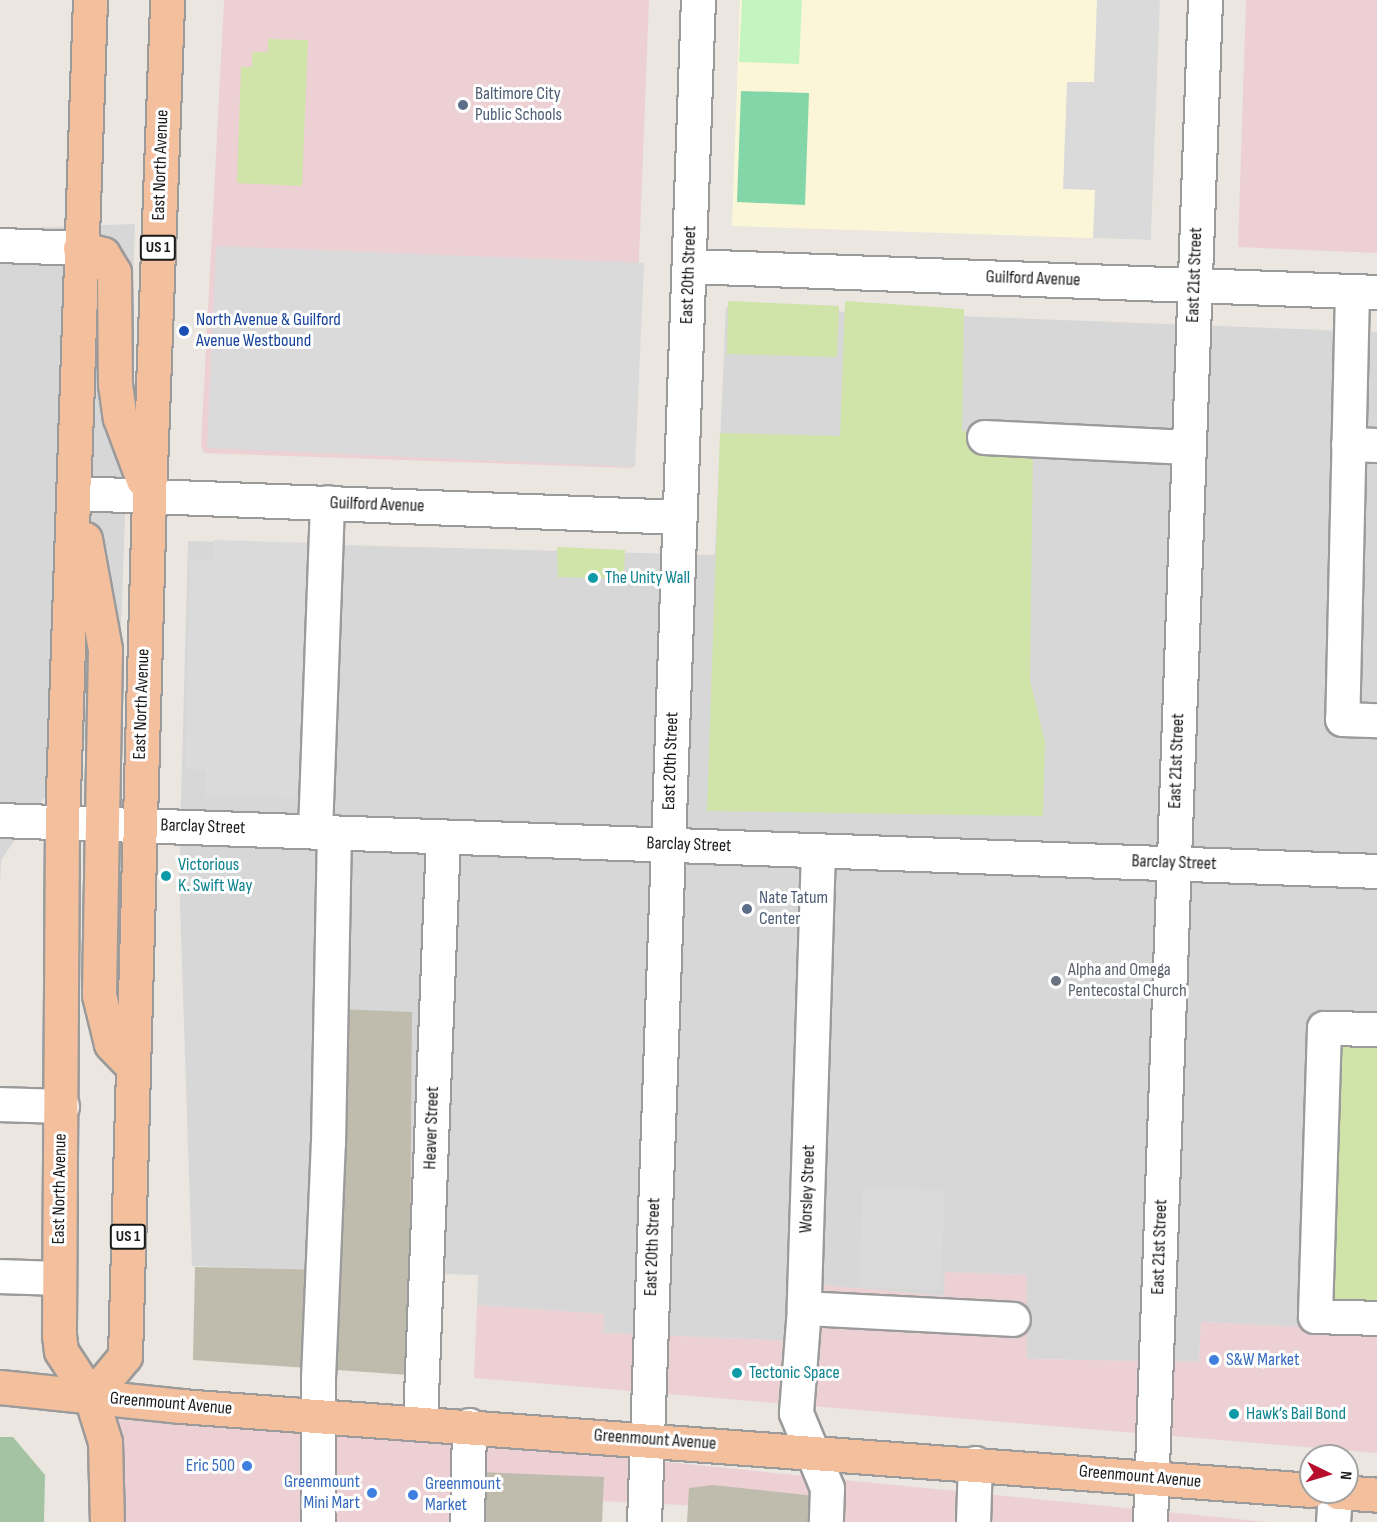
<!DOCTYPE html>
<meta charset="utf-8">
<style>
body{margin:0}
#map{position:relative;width:1377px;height:1522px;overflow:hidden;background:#ebe6e0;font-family:"Sofia Sans Condensed",sans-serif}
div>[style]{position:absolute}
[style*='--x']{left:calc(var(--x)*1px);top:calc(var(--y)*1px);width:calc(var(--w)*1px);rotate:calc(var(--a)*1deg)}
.residential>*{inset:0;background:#d8d7d8}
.commercial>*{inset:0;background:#ecd0d4}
.education>*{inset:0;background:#fcf6d9}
.construction>*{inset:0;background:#bfbcad}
.grass>*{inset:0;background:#d0e3a9}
.cemetery>*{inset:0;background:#a4c3a3}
.park>*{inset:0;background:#c4f4bf}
.pitch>*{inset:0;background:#83d6a7}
.parking>*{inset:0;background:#dadada}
.roads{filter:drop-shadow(2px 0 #9b9b9b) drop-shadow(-2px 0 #9b9b9b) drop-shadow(0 2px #9b9b9b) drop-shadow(0 -2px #9b9b9b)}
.minor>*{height:33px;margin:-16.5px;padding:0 16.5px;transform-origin:16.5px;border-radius:16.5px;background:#fff}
.major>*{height:33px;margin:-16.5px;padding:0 16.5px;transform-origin:16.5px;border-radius:16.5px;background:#f4bf9d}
.dots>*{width:16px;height:16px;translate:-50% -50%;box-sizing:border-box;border:3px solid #fff;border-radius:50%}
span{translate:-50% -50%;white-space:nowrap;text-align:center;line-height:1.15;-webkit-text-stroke:6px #fff;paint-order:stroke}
.shield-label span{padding:2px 4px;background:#fff;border:2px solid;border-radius:4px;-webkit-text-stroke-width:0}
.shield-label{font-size:16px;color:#1a1a1a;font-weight:700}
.service-label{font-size:18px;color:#4e5e75}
.left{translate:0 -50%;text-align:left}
.street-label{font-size:18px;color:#1a1a1a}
.transit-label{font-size:18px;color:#164399}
.culture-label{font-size:18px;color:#0d838f}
.worship-label{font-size:18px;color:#5b616d}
.shop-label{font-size:18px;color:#366cbe}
.right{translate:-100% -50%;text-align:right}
.north{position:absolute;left:1299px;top:1444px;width:60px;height:60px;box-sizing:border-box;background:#fff;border:2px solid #a3a3a3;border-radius:50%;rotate:95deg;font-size:16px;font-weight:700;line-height:24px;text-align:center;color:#1a1a1a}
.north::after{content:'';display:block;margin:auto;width:21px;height:27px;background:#b60f2c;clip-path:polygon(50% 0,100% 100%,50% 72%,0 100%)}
</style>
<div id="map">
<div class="residential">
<i style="clip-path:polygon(135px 224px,119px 690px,1px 860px,0 885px,0 229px)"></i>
<i style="clip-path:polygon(726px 307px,1377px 332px,1377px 1323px,1320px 1328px,1201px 1322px,1199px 1362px,1027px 1359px,1027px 1275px,945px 1272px,944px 1296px,821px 1285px,819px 1342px,603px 1333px,604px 1314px,477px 1305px,478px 1275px,192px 1266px,179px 875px,188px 541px,715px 555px)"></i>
</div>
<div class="commercial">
<i style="clip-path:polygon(224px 0,649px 0,631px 468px,204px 453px,201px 445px)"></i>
<i style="clip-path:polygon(1246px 0,1377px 0,1377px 253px,1238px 247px)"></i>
<i style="clip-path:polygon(945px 1272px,1027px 1275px,1027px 1359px,1199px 1362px,1201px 1322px,1320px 1328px,1377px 1323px,1377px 1453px,474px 1378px,477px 1305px,604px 1314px,603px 1333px,818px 1342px,821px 1285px,944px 1296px)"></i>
<i style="clip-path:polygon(104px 1406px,1267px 1522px,826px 1522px,826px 1512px,601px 1501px,465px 1522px,107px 1522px)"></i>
</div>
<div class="education">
<i style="clip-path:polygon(740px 0,1160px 0,1151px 240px,732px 226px)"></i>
</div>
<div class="construction">
<i style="clip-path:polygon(336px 1009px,412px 1012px,409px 1375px,193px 1360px,195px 1267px,329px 1270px)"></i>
<i style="clip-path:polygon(478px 1472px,604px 1477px,602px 1522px,476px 1522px)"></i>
<i style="clip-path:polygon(713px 1485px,815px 1496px,814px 1522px,687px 1522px,689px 1488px)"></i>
</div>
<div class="grass">
<i style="clip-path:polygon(268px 39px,308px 40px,302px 186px,237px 183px,241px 67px,252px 67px,252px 52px,268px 52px)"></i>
<i style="clip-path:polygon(728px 301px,839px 306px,837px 357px,727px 354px)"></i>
<i style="clip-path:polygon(845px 301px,964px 309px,962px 431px,1023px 437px,1033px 446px,1030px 680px,1045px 742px,1043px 816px,707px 811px,720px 433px,840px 436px)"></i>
<i style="clip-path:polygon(557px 547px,625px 550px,624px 579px,558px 577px)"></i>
<i style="clip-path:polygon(1336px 1033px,1377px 1033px,1377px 1311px,1324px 1312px)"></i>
</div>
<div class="cemetery">
<i style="clip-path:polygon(0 1437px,13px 1437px,45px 1475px,44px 1522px,0 1522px)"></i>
</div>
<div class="park">
<i style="clip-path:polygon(742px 0,802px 0,799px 64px,739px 62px)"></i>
</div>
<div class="pitch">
<i style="clip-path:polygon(741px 91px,809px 93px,805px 205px,737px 202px)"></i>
</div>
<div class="parking">
<i style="clip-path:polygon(1097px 0,1160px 0,1151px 240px,1093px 238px,1095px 190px,1063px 189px,1067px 82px,1094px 82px)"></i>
<i style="clip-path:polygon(216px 246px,644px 263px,635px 467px,207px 448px)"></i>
<i style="clip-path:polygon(214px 540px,311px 543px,304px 799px,205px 796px,206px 770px,185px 769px,190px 559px,213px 560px)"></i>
<i style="clip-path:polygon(863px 1187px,945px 1191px,940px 1290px,859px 1287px)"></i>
</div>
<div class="roads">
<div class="minor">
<i style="--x:0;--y:245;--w:80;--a:2.1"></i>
<i style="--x:689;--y:266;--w:688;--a:2.16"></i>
<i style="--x:1352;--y:291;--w:428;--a:91.3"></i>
<i style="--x:1342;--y:719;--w:35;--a:2"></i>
<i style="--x:984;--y:437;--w:204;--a:2.8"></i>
<i style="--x:1348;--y:444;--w:29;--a:2"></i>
<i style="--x:75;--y:493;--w:605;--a:2.27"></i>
<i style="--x:0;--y:820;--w:1378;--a:2.12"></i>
<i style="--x:315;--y:831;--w:329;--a:-87.9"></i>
<i style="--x:818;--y:850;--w:458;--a:91.8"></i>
<i style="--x:804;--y:1308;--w:105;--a:94.4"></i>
<i style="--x:796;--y:1413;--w:81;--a:67.5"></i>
<i style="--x:827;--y:1488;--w:34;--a:92"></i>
<i style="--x:1377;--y:1029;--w:53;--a:-178.9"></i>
<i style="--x:1324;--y:1028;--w:288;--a:91.8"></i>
<i style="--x:1315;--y:1316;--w:62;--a:1.8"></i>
<i style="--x:0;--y:1104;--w:62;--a:1.8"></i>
<i style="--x:0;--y:1276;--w:59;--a:1.9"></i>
<i style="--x:804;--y:1308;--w:209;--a:3"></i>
<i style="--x:420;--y:1421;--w:585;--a:-87.75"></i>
<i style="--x:318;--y:1522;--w:144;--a:-90"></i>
<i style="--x:318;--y:1378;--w:235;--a:-87.6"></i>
<i style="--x:328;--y:1143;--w:311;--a:-88.9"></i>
<i style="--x:467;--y:1522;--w:97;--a:-88.8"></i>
<i style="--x:644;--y:1522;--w:1523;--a:-87.97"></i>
<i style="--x:973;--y:1522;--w:59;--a:-88.1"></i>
<i style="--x:1150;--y:1522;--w:1523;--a:-87.93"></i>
<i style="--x:1333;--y:1522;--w:30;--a:-86"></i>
</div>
<div class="major">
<i style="--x:90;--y:0;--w:822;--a:91.95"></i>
<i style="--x:62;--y:822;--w:513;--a:90.34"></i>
<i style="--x:59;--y:1335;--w:16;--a:83"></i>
<i style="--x:61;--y:1351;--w:55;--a:56.9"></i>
<i style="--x:91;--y:1397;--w:47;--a:72.7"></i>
<i style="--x:105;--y:1442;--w:80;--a:88.6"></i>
<i style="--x:80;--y:248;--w:24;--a:15"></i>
<i style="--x:103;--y:254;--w:21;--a:59"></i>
<i style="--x:114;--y:272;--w:112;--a:89.5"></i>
<i style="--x:115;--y:384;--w:34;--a:82"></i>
<i style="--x:120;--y:418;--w:66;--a:69.6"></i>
<i style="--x:85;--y:539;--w:112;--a:79.7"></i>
<i style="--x:105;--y:649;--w:346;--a:91"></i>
<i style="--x:99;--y:995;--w:50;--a:76.2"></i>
<i style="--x:111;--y:1044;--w:30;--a:46"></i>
<i style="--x:0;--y:1387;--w:182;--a:6"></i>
<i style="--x:181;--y:1406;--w:1133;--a:4.25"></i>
<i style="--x:91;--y:1397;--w:53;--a:-50.3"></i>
<i style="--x:125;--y:1356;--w:860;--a:-88.4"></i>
<i style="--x:149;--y:496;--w:496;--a:-87.9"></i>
<i style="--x:1338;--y:1492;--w:39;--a:4"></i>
</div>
</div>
<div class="dots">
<i style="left:463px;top:105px;background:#5c6f8a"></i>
<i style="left:184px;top:331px;background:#1a4fb4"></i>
<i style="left:593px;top:578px;background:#0f9aa8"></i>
<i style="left:166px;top:876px;background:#0f9aa8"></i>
<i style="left:747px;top:909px;background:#5c6f8a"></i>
<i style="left:1056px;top:981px;background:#6b7280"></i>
<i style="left:1214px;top:1360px;background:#3f7fe0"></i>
<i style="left:737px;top:1373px;background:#0f9aa8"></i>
<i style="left:1234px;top:1414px;background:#0f9aa8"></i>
<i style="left:247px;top:1466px;background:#3f7fe0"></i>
<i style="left:372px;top:1493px;background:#3f7fe0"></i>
<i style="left:413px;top:1495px;background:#3f7fe0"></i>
</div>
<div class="shield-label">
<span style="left:158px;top:248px">US 1</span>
<span style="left:128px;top:1237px">US 1</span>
</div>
<div class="service-label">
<span class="left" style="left:475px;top:105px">Baltimore City<br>Public Schools</span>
<span class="left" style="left:759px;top:909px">Nate Tatum<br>Center</span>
</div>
<div class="street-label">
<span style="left:161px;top:165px;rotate:-88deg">East North Avenue</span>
<span style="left:689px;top:275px;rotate:-88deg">East 20th Street</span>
<span style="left:1195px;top:275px;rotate:-88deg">East 21st Street</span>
<span style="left:1033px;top:279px;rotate:2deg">Guilford Avenue</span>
<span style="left:377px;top:505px;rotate:2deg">Guilford Avenue</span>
<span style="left:142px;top:704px;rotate:-88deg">East North Avenue</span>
<span style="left:671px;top:761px;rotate:-88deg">East 20th Street</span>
<span style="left:1177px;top:761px;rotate:-88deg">East 21st Street</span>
<span style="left:203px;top:827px;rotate:2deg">Barclay Street</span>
<span style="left:689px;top:845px;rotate:2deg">Barclay Street</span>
<span style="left:1174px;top:863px;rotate:2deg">Barclay Street</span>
<span style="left:432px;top:1128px;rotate:-88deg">Heaver Street</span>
<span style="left:60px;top:1189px;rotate:-89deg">East North Avenue</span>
<span style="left:808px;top:1189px;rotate:-88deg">Worsley Street</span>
<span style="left:653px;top:1247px;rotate:-88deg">East 20th Street</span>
<span style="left:1160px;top:1247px;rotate:-88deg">East 21st Street</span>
<span style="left:171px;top:1404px;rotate:5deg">Greenmount Avenue</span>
<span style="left:655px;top:1440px;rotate:4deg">Greenmount Avenue</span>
<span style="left:1140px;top:1477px;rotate:5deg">Greenmount Avenue</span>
</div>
<div class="transit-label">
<span class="left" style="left:196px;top:331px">North Avenue &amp; Guilford<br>Avenue Westbound</span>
</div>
<div class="culture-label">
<span class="left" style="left:605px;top:578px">The Unity Wall</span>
<span class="left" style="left:178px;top:876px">Victorious<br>K. Swift Way</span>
<span class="left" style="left:749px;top:1373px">Tectonic Space</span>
<span class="left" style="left:1246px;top:1414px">Hawk’s Bail Bond</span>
</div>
<div class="worship-label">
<span class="left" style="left:1068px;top:981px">Alpha and Omega<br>Pentecostal Church</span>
</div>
<div class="shop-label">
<span class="left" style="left:1226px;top:1360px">S&amp;W Market</span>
<span class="right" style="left:235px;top:1466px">Eric 500</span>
<span class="right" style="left:360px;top:1493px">Greenmount<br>Mini Mart</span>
<span class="left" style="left:425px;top:1495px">Greenmount<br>Market</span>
</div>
<div class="north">N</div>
</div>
